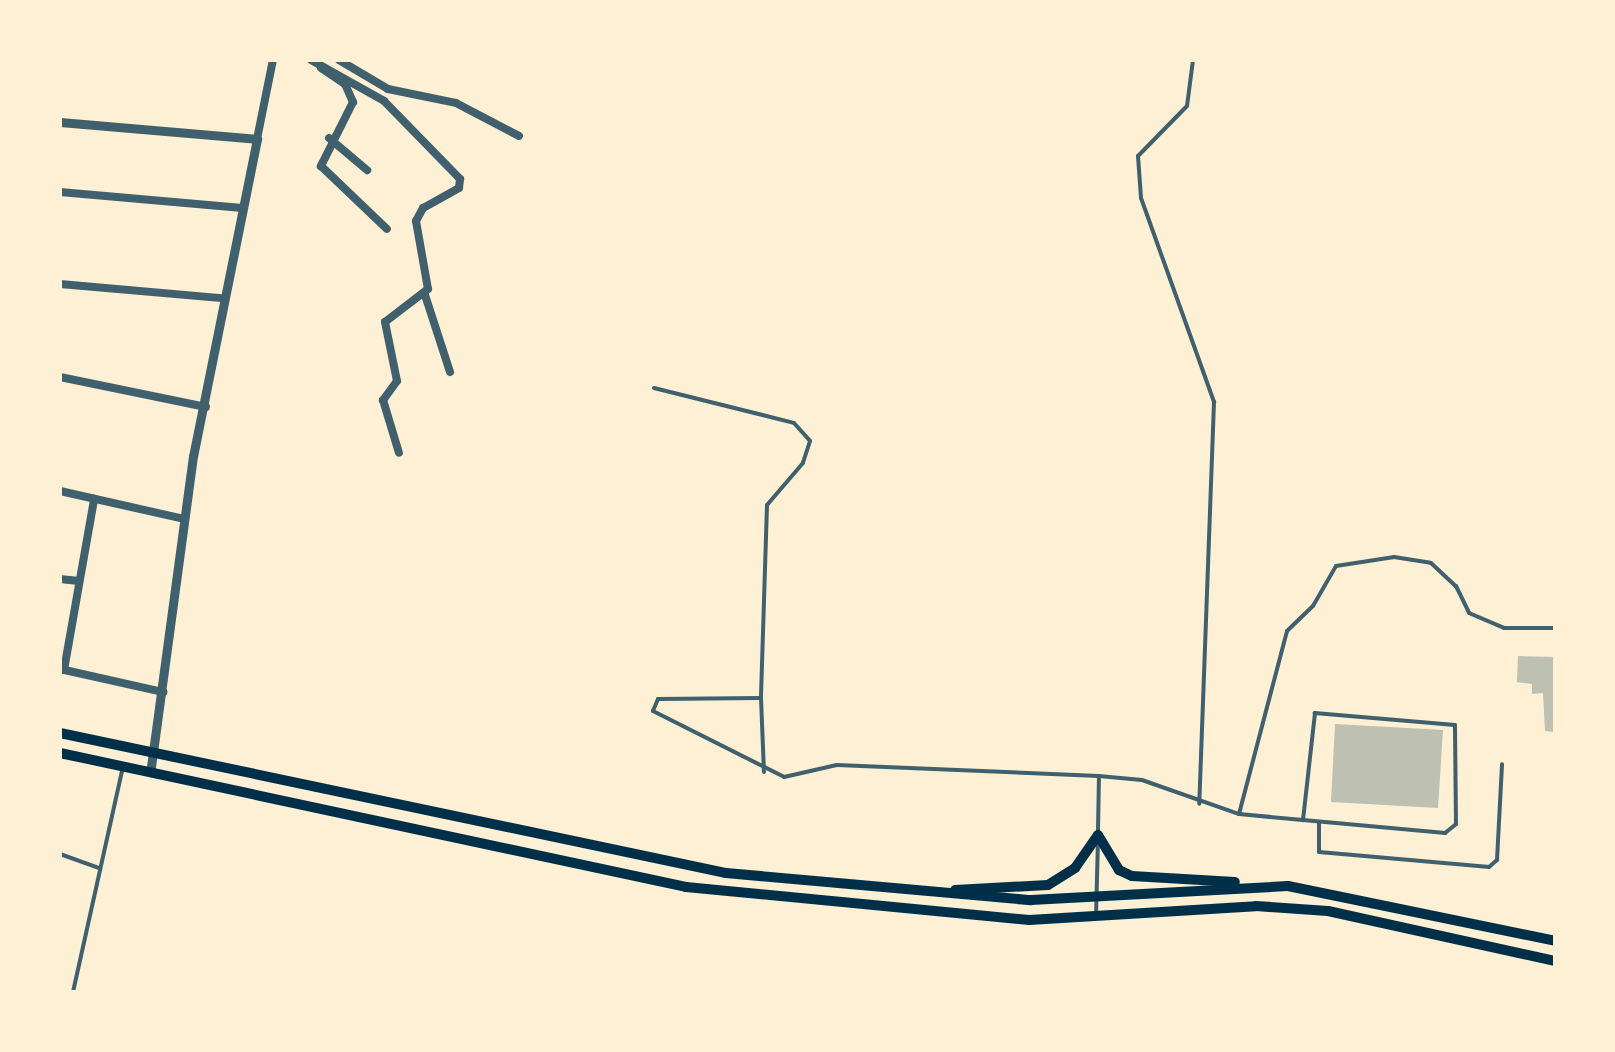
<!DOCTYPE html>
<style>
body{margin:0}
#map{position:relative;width:1615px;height:1052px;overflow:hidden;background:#fdf0d5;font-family:"Open Sans",sans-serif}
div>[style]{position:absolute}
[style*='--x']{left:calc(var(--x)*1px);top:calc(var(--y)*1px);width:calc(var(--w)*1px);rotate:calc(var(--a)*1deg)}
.building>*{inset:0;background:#bec0b2}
.service>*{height:4px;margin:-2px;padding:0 2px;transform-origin:2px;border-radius:2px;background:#3f606c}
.minor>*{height:8px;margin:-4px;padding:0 4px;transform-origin:4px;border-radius:4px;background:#3f606c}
.tertiary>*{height:9px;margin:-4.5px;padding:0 4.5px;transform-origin:4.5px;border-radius:4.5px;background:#3f606c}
.secondary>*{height:10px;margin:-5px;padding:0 5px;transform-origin:5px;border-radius:5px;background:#003049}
span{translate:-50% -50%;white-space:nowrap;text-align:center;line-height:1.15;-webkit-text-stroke:10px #fdf0d5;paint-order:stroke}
.frame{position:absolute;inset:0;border:62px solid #fdf0d5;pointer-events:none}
</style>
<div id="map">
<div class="building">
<i style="clip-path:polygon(1518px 656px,1555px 657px,1555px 732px,1545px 731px,1543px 693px,1532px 694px,1532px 684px,1517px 682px)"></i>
<i style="clip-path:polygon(1335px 724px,1443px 730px,1438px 808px,1331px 802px)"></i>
</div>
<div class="service">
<i style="--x:1193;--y:60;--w:46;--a:97.4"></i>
<i style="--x:1187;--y:106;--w:70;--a:134.4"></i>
<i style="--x:1138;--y:156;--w:42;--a:85.9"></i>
<i style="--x:1141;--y:198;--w:217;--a:70.3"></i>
<i style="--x:1214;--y:402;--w:402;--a:92.1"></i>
<i style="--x:654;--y:388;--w:144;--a:14"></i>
<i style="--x:794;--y:423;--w:24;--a:48"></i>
<i style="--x:810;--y:441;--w:23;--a:108"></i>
<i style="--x:803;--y:463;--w:55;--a:130.6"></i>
<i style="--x:767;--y:505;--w:193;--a:91.8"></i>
<i style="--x:761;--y:698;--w:103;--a:179.4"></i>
<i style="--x:658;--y:699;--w:13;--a:113"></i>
<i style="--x:653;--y:711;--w:147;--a:26.7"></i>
<i style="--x:784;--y:777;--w:54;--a:-12.8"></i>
<i style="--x:837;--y:765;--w:262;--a:2.4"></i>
<i style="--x:761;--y:698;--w:74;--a:87.7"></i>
<i style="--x:1239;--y:814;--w:189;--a:-75.3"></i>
<i style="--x:1287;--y:631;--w:36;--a:-44"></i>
<i style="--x:1313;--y:606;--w:46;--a:-60.1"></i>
<i style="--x:1336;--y:566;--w:59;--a:-8.8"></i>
<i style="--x:1394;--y:557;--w:37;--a:9"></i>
<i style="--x:1431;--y:563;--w:34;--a:43"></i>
<i style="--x:1456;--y:586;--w:30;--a:64"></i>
<i style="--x:1469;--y:613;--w:38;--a:23"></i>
<i style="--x:1504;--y:628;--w:51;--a:0"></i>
<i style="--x:1319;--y:822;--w:30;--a:90"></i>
<i style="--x:1319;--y:852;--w:171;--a:5"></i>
<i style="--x:1489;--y:867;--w:11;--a:-41"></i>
<i style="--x:1497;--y:860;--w:96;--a:-87"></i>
<i style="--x:1098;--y:831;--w:55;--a:-89"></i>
<i style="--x:1099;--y:776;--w:43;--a:5.3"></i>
<i style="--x:1142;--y:780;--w:103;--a:19.3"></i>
<i style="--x:1239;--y:814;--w:64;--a:5.4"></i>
<i style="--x:1303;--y:820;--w:143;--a:5.2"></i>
<i style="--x:1445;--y:833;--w:14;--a:-39"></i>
<i style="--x:1456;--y:824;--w:99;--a:-90.6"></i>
<i style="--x:1455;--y:725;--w:141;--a:-175.1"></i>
<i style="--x:1315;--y:713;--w:108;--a:96.4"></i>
<i style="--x:60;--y:854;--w:41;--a:19.7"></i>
<i style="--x:1096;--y:916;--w:75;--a:-88.5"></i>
<i style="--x:73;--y:992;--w:226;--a:-77.5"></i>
</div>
<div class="minor">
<i style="--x:311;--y:60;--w:84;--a:29.3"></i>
<i style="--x:384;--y:101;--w:109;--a:45.7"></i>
<i style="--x:460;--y:179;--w:9;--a:96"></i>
<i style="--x:459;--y:188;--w:41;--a:150.9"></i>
<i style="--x:423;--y:208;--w:15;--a:118"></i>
<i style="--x:416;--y:221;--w:69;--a:80"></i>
<i style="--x:428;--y:289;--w:54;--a:142.5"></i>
<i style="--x:385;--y:322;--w:60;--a:78.5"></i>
<i style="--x:397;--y:381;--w:24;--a:126"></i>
<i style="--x:383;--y:400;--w:55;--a:73.2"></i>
<i style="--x:339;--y:60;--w:57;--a:30.6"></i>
<i style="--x:388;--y:89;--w:69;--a:11.6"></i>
<i style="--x:456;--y:103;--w:71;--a:27.6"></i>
<i style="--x:321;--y:68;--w:29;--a:34"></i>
<i style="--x:345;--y:84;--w:20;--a:66"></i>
<i style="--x:353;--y:102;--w:72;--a:116.6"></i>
<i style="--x:321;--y:166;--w:91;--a:43.7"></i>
<i style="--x:329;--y:138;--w:50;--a:40.1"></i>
<i style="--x:257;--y:139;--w:81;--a:-78.6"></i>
<i style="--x:60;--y:192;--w:183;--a:5"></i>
<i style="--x:60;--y:284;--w:162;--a:5"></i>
<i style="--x:425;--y:295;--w:81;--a:72"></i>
<i style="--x:60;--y:377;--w:149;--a:11.6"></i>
<i style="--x:60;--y:491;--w:127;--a:12.7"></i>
<i style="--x:60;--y:579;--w:19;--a:6"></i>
<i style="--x:60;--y:669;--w:106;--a:12.6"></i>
<i style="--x:64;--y:670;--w:174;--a:-80"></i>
</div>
<div class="tertiary">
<i style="--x:60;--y:122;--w:198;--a:4.9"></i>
<i style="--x:257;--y:139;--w:323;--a:101.4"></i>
<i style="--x:193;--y:456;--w:319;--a:97.7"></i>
</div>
<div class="secondary">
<i style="--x:60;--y:733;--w:681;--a:11.87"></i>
<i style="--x:726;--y:873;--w:306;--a:5.1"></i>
<i style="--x:1031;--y:900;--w:257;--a:-3.1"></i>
<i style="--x:1288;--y:886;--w:273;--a:11.6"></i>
<i style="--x:60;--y:753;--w:640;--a:12.08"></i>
<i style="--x:686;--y:887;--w:345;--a:5.5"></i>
<i style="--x:1029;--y:920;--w:227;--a:-3.5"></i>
<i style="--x:1256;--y:906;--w:72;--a:4"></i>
<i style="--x:1328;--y:911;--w:232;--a:12.4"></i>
<i style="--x:955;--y:890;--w:93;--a:-3.1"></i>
<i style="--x:1048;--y:885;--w:32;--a:-32"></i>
<i style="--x:1075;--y:868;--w:40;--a:-55.1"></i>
<i style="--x:1098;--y:835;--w:41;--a:59"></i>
<i style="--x:1119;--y:870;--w:14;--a:25"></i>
<i style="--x:1132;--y:876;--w:103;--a:3.3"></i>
</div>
<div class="frame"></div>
</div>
